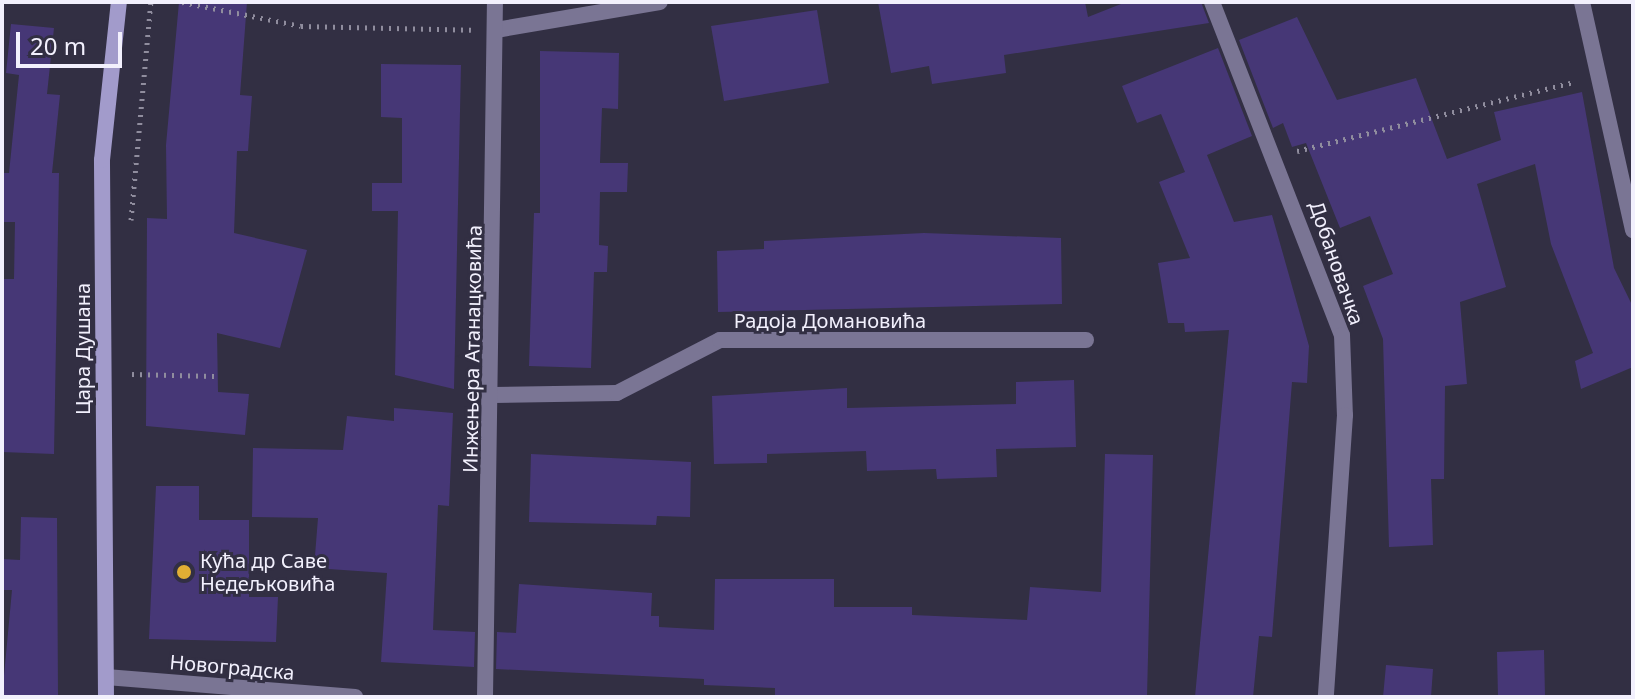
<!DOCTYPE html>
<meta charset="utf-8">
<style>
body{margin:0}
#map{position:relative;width:1635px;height:699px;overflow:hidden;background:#322f43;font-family:"Noto Sans",sans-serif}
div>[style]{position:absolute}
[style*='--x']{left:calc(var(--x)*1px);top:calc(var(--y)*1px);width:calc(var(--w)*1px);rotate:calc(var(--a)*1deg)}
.building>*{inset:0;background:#463776}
.path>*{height:5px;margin-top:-2.5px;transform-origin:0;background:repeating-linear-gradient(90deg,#908d9e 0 2px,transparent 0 8px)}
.minor>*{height:16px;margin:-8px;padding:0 8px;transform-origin:8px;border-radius:8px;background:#7a7594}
.secondary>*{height:16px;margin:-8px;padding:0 8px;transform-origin:8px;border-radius:8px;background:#a29bcb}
.dots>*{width:22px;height:22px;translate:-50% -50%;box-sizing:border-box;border:4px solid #322f43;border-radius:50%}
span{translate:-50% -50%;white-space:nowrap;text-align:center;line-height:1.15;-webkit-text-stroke:6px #322f43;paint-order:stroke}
.street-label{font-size:20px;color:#f2f0fd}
.poi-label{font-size:20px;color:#f2f0fd}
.left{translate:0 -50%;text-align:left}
.frame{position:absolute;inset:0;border:4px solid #f2f0fd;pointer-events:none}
.scale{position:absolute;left:16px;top:32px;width:106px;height:36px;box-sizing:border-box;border:4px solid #f2f0fd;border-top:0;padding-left:10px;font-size:24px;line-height:28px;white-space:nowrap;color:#f2f0fd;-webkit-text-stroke:6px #322f43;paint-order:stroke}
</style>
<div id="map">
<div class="building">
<i style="clip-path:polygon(179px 2px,247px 2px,240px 95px,252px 96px,248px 151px,237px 151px,234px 233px,307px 250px,280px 348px,217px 333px,218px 392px,249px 394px,245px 435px,146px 426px,147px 218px,167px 219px,166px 145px)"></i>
<i style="clip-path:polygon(878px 2px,1085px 2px,1088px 17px,1126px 2px,1201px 2px,1209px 23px,1004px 55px,1006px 73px,932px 84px,929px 66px,891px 73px)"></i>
<i style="clip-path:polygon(817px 10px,829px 83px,724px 101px,711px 26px)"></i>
<i style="clip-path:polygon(1297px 17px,1337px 100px,1416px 78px,1447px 159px,1501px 140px,1494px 112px,1582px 92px,1614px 268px,1633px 307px,1633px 367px,1581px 389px,1575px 361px,1593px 353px,1551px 244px,1535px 164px,1477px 184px,1506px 287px,1460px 302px,1467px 384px,1445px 386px,1444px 479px,1431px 479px,1433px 545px,1389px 547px,1383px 339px,1363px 286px,1393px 274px,1370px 216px,1340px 228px,1306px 143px,1292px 147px,1283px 123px,1273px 128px,1239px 40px)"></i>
<i style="clip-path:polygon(11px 24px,54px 28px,47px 94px,60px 95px,52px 173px,59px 173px,54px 454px,2px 452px,2px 279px,14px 279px,15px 222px,2px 222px,2px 173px,9px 173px,19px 75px,6px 73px)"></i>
<i style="clip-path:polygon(1218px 48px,1252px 136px,1207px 155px,1234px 222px,1272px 215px,1309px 346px,1307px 383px,1292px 382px,1272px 637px,1259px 636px,1253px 697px,1195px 697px,1229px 330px,1185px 332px,1184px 323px,1168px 323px,1158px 263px,1190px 258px,1159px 182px,1185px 172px,1161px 114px,1137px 123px,1122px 86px)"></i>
<i style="clip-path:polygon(540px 51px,619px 53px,618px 109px,602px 108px,600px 163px,628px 163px,627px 192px,600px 192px,599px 245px,608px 246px,607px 272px,594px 272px,591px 368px,529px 366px,534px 213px,540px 213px)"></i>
<i style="clip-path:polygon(381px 64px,461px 65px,454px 389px,395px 375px,398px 211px,372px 211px,372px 183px,402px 183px,402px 118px,381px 117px)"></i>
<i style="clip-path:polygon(924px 233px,1061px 238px,1062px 304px,718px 312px,717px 251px,764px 249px,764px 241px)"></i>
<i style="clip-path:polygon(1074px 380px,1076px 447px,996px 449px,997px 477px,937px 479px,936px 469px,867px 471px,866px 451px,767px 454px,767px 463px,714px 464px,712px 396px,847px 388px,847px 408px,1016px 404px,1016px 382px)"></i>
<i style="clip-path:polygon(394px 408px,453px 413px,449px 506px,438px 505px,433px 630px,475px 632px,474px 667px,381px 662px,387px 573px,314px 568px,318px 518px,252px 517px,253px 448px,343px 450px,347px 416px,394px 421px)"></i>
<i style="clip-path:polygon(531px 454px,691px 462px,690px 517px,657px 516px,656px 525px,529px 522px)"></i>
<i style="clip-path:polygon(1105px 454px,1153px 455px,1147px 697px,775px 695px,775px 688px,704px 685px,704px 679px,496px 669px,497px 632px,516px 633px,519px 584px,652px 593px,651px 616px,659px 616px,659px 627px,714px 630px,715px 579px,834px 579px,834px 607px,912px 607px,912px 615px,1027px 620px,1030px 587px,1101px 592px)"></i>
<i style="clip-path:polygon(156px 486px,199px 486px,199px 520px,249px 520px,249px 597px,278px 597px,276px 642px,149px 639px)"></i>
<i style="clip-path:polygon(21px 517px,57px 518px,58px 697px,2px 697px,12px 590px,2px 590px,2px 559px,20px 560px)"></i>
<i style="clip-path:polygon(1544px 650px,1545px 697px,1498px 697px,1497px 652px)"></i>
<i style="clip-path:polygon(1386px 665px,1433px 669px,1431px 697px,1383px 697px)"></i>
</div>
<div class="path">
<i style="--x:182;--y:2;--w:121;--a:11.4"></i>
<i style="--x:301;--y:26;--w:170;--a:1.3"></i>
<i style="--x:1297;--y:151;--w:285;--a:-14"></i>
<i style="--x:131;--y:220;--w:219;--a:-84.8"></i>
<i style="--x:132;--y:374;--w:82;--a:1.4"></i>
</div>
<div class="minor">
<i style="--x:1212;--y:2;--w:357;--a:68.7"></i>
<i style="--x:1342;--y:335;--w:80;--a:87.9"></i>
<i style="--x:1345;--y:415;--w:283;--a:93.9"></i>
<i style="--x:1582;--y:2;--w:234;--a:77.4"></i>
<i style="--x:496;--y:30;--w:166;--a:-9.7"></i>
<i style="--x:493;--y:395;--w:124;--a:-0.9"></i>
<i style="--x:617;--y:393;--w:116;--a:-27.2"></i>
<i style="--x:720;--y:340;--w:366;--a:0"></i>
<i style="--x:106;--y:677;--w:250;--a:4.6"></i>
<i style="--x:485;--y:697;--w:695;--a:-89.18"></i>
</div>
<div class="secondary">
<i style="--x:106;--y:697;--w:537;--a:-90.43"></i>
<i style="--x:102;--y:160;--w:159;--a:-83.9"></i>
</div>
<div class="dots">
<i style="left:184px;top:572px;background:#e2ae34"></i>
</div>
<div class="street-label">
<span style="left:1337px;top:263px;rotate:71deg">Добановачка</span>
<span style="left:830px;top:320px">Радоја Домановића</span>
<span style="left:82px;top:349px;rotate:-90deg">Цара Душана</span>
<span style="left:472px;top:349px;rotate:-89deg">Инжењера Атанацковића</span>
<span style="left:232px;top:667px;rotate:5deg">Новоградска</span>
</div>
<div class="poi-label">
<span class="left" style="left:200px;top:572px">Кућа др Саве<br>Недељковића</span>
</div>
<div class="frame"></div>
<div class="scale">20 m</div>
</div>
